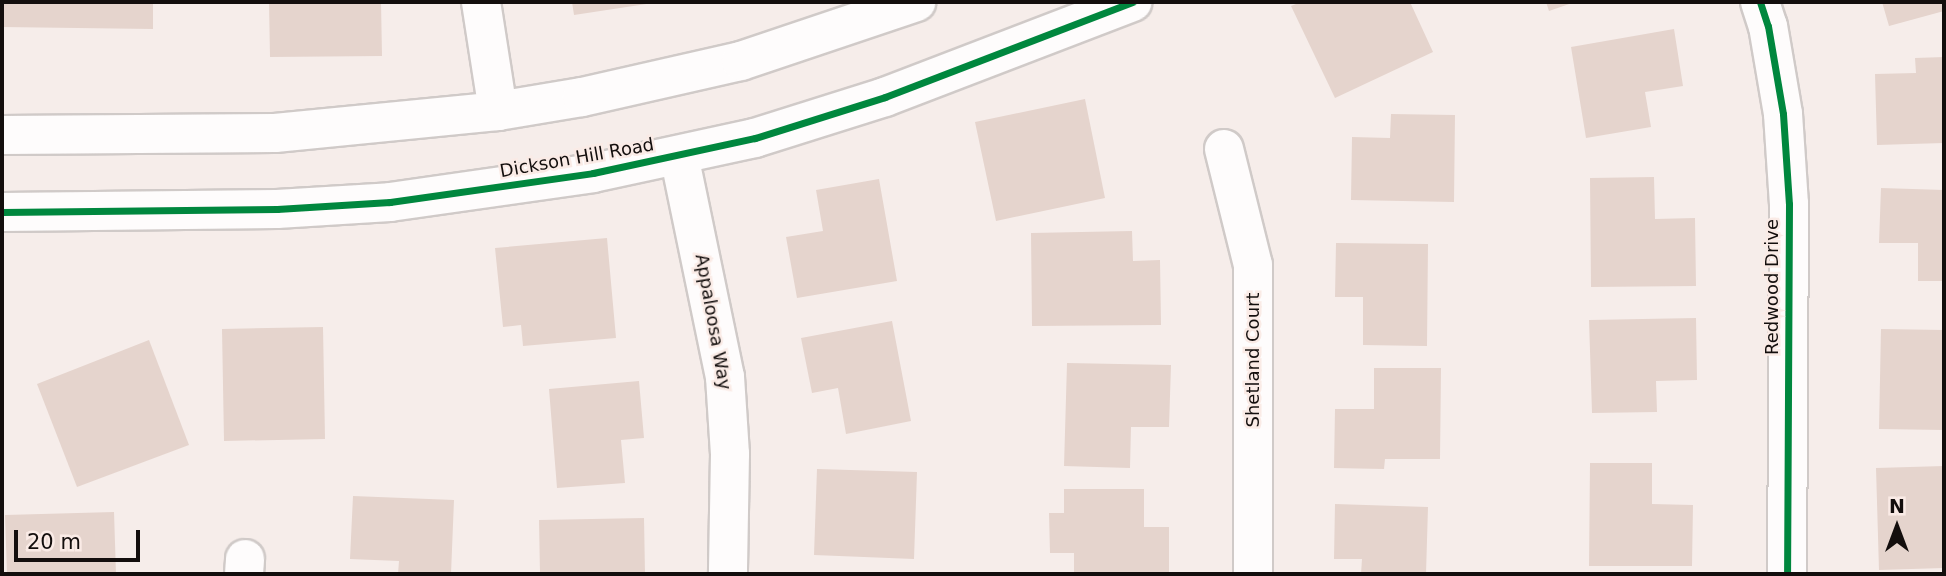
<!DOCTYPE html>
<style>
body{margin:0}
#map{position:relative;width:1946px;height:576px;overflow:hidden;background:#f6edea;font-family:"DejaVu Sans",sans-serif}
div>[style]{position:absolute}
[style*='--x']{left:calc(var(--x)*1px);top:calc(var(--y)*1px);width:calc(var(--w)*1px);rotate:calc(var(--a)*1deg)}
.building>*{inset:0;background:#e5d4cd}
.roads{filter:drop-shadow(2px 0 #d0cac8) drop-shadow(-2px 0 #d0cac8) drop-shadow(0 2px #d0cac8) drop-shadow(0 -2px #d0cac8)}
.minor>*{height:38px;margin:-19px;padding:0 19px;transform-origin:19px;border-radius:19px;background:#fefcfc}
.tertiary>*{height:38px;margin:-19px;padding:0 19px;transform-origin:19px;border-radius:19px;background:#fefcfc}
.cycleway>*{height:7px;margin:-3.5px;padding:0 3.5px;transform-origin:3.5px;border-radius:3.5px;background:#00873e}
span{translate:-50% -50%;white-space:nowrap;text-align:center;line-height:1.15;-webkit-text-stroke:5px #faebe6;paint-order:stroke}
.street-label{font-size:18px;color:#130e0d}
.frame{position:absolute;inset:0;border:4px solid #130e0d;pointer-events:none}
.north{position:absolute;left:1862px;top:492px;width:70px;height:70px;-webkit-text-stroke:5px #faebe6;paint-order:stroke;rotate:0deg;font-size:19px;font-weight:700;line-height:28px;text-align:center;color:#130e0d}
.north::after{content:'';display:block;margin:auto;width:24px;height:32px;background:#130e0d;clip-path:polygon(50% 0,100% 100%,50% 72%,0 100%)}
.scale{position:absolute;left:14px;top:530px;width:126px;height:32px;box-sizing:border-box;border:4px solid #130e0d;border-top:0;padding-left:9px;font-size:21px;line-height:24px;white-space:nowrap;color:#130e0d;-webkit-text-stroke:5px #faebe6;paint-order:stroke}
</style>
<div id="map">
<div class="building">
<i style="clip-path:polygon(2px 2px,153px 2px,153px 29px,2px 27px)"></i>
<i style="clip-path:polygon(269px 2px,381px 2px,382px 56px,270px 57px)"></i>
<i style="clip-path:polygon(572px 2px,653px 2px,653px 3px,574px 15px)"></i>
<i style="clip-path:polygon(1301px 2px,1410px 2px,1433px 52px,1335px 98px,1291px 6px)"></i>
<i style="clip-path:polygon(1546px 2px,1575px 2px,1549px 11px)"></i>
<i style="clip-path:polygon(1882px 2px,1944px 2px,1944px 11px,1889px 26px)"></i>
<i style="clip-path:polygon(1674px 29px,1683px 86px,1645px 92px,1651px 127px,1586px 138px,1571px 47px)"></i>
<i style="clip-path:polygon(1944px 57px,1944px 143px,1877px 145px,1875px 74px,1916px 73px,1915px 58px)"></i>
<i style="clip-path:polygon(1085px 99px,1105px 198px,996px 221px,975px 122px)"></i>
<i style="clip-path:polygon(1391px 114px,1455px 115px,1454px 202px,1351px 200px,1352px 137px,1390px 138px)"></i>
<i style="clip-path:polygon(1654px 177px,1655px 219px,1695px 218px,1696px 286px,1591px 287px,1590px 178px)"></i>
<i style="clip-path:polygon(879px 179px,897px 281px,797px 298px,786px 237px,823px 231px,816px 190px)"></i>
<i style="clip-path:polygon(1881px 188px,1944px 190px,1944px 281px,1918px 281px,1918px 243px,1879px 243px)"></i>
<i style="clip-path:polygon(1132px 231px,1133px 261px,1160px 260px,1161px 325px,1032px 326px,1031px 233px)"></i>
<i style="clip-path:polygon(607px 238px,616px 338px,523px 346px,521px 325px,503px 327px,495px 248px)"></i>
<i style="clip-path:polygon(1336px 243px,1428px 244px,1427px 346px,1363px 345px,1363px 297px,1335px 297px)"></i>
<i style="clip-path:polygon(1696px 318px,1697px 380px,1656px 381px,1657px 412px,1592px 413px,1589px 320px)"></i>
<i style="clip-path:polygon(892px 321px,911px 421px,846px 434px,838px 388px,812px 393px,801px 338px)"></i>
<i style="clip-path:polygon(323px 327px,325px 439px,224px 441px,222px 329px)"></i>
<i style="clip-path:polygon(1881px 329px,1944px 330px,1944px 430px,1879px 429px)"></i>
<i style="clip-path:polygon(149px 340px,189px 445px,77px 487px,37px 384px)"></i>
<i style="clip-path:polygon(1067px 363px,1171px 365px,1169px 427px,1131px 427px,1130px 468px,1064px 466px)"></i>
<i style="clip-path:polygon(1374px 368px,1441px 368px,1440px 459px,1385px 459px,1384px 469px,1334px 468px,1335px 409px,1374px 409px)"></i>
<i style="clip-path:polygon(639px 381px,644px 438px,621px 440px,625px 483px,557px 488px,549px 389px)"></i>
<i style="clip-path:polygon(1590px 463px,1652px 463px,1652px 504px,1693px 505px,1692px 566px,1589px 566px)"></i>
<i style="clip-path:polygon(1944px 466px,1944px 568px,1879px 570px,1876px 468px)"></i>
<i style="clip-path:polygon(817px 469px,917px 472px,914px 559px,814px 555px)"></i>
<i style="clip-path:polygon(1064px 489px,1144px 489px,1144px 527px,1169px 527px,1169px 574px,1074px 574px,1074px 553px,1050px 553px,1049px 513px,1064px 513px)"></i>
<i style="clip-path:polygon(353px 496px,454px 500px,451px 574px,398px 574px,399px 561px,350px 559px)"></i>
<i style="clip-path:polygon(1335px 504px,1428px 507px,1426px 574px,1361px 574px,1362px 559px,1334px 559px)"></i>
<i style="clip-path:polygon(114px 512px,116px 574px,7px 574px,5px 515px)"></i>
<i style="clip-path:polygon(644px 518px,645px 574px,540px 574px,539px 520px)"></i>
</div>
<div class="roads">
<div class="minor">
<i style="--x:481;--y:2;--w:110;--a:81.1"></i>
<i style="--x:1760;--y:2;--w:25;--a:72"></i>
<i style="--x:1768;--y:26;--w:89;--a:80.3"></i>
<i style="--x:1783;--y:114;--w:90;--a:86.2"></i>
<i style="--x:1789;--y:204;--w:370;--a:90.3"></i>
<i style="--x:1224;--y:149;--w:120;--a:76"></i>
<i style="--x:1253;--y:265;--w:309;--a:90"></i>
<i style="--x:679;--y:155;--w:227;--a:78.3"></i>
<i style="--x:725;--y:377;--w:77;--a:86.3"></i>
<i style="--x:730;--y:454;--w:120;--a:91"></i>
<i style="--x:244;--y:574;--w:15;--a:-86"></i>
</div>
<div class="tertiary">
<i style="--x:2;--y:135;--w:273;--a:-0.4"></i>
<i style="--x:275;--y:133;--w:224;--a:-5.6"></i>
<i style="--x:498;--y:111;--w:85;--a:-9.5"></i>
<i style="--x:582;--y:97;--w:163;--a:-12.8"></i>
<i style="--x:741;--y:61;--w:185;--a:-18.6"></i>
<i style="--x:2;--y:212;--w:275;--a:-0.6"></i>
<i style="--x:277;--y:209;--w:113;--a:-3.5"></i>
<i style="--x:390;--y:202;--w:205;--a:-8.1"></i>
<i style="--x:593;--y:173;--w:166;--a:-12.2"></i>
<i style="--x:755;--y:138;--w:136;--a:-17.5"></i>
<i style="--x:885;--y:97;--w:265;--a:-21"></i>
</div>
</div>
<div class="cycleway">
<i style="--x:1760;--y:2;--w:25;--a:72"></i>
<i style="--x:1768;--y:26;--w:89;--a:80.3"></i>
<i style="--x:1783;--y:114;--w:90;--a:86.2"></i>
<i style="--x:1789;--y:204;--w:370;--a:90.3"></i>
<i style="--x:2;--y:212;--w:275;--a:-0.6"></i>
<i style="--x:277;--y:209;--w:113;--a:-3.5"></i>
<i style="--x:390;--y:202;--w:205;--a:-8.1"></i>
<i style="--x:593;--y:173;--w:166;--a:-12.2"></i>
<i style="--x:755;--y:138;--w:136;--a:-17.5"></i>
<i style="--x:885;--y:97;--w:265;--a:-21"></i>
</div>
<div class="street-label">
<span style="left:577px;top:158px;rotate:-10deg">Dickson Hill Road</span>
<span style="left:1772px;top:287px;rotate:-90deg">Redwood Drive</span>
<span style="left:713px;top:322px;rotate:80deg">Appaloosa Way</span>
<span style="left:1253px;top:360px;rotate:-90deg">Shetland Court</span>
</div>
<div class="frame"></div>
<div class="north">N</div>
<div class="scale">20 m</div>
</div>
